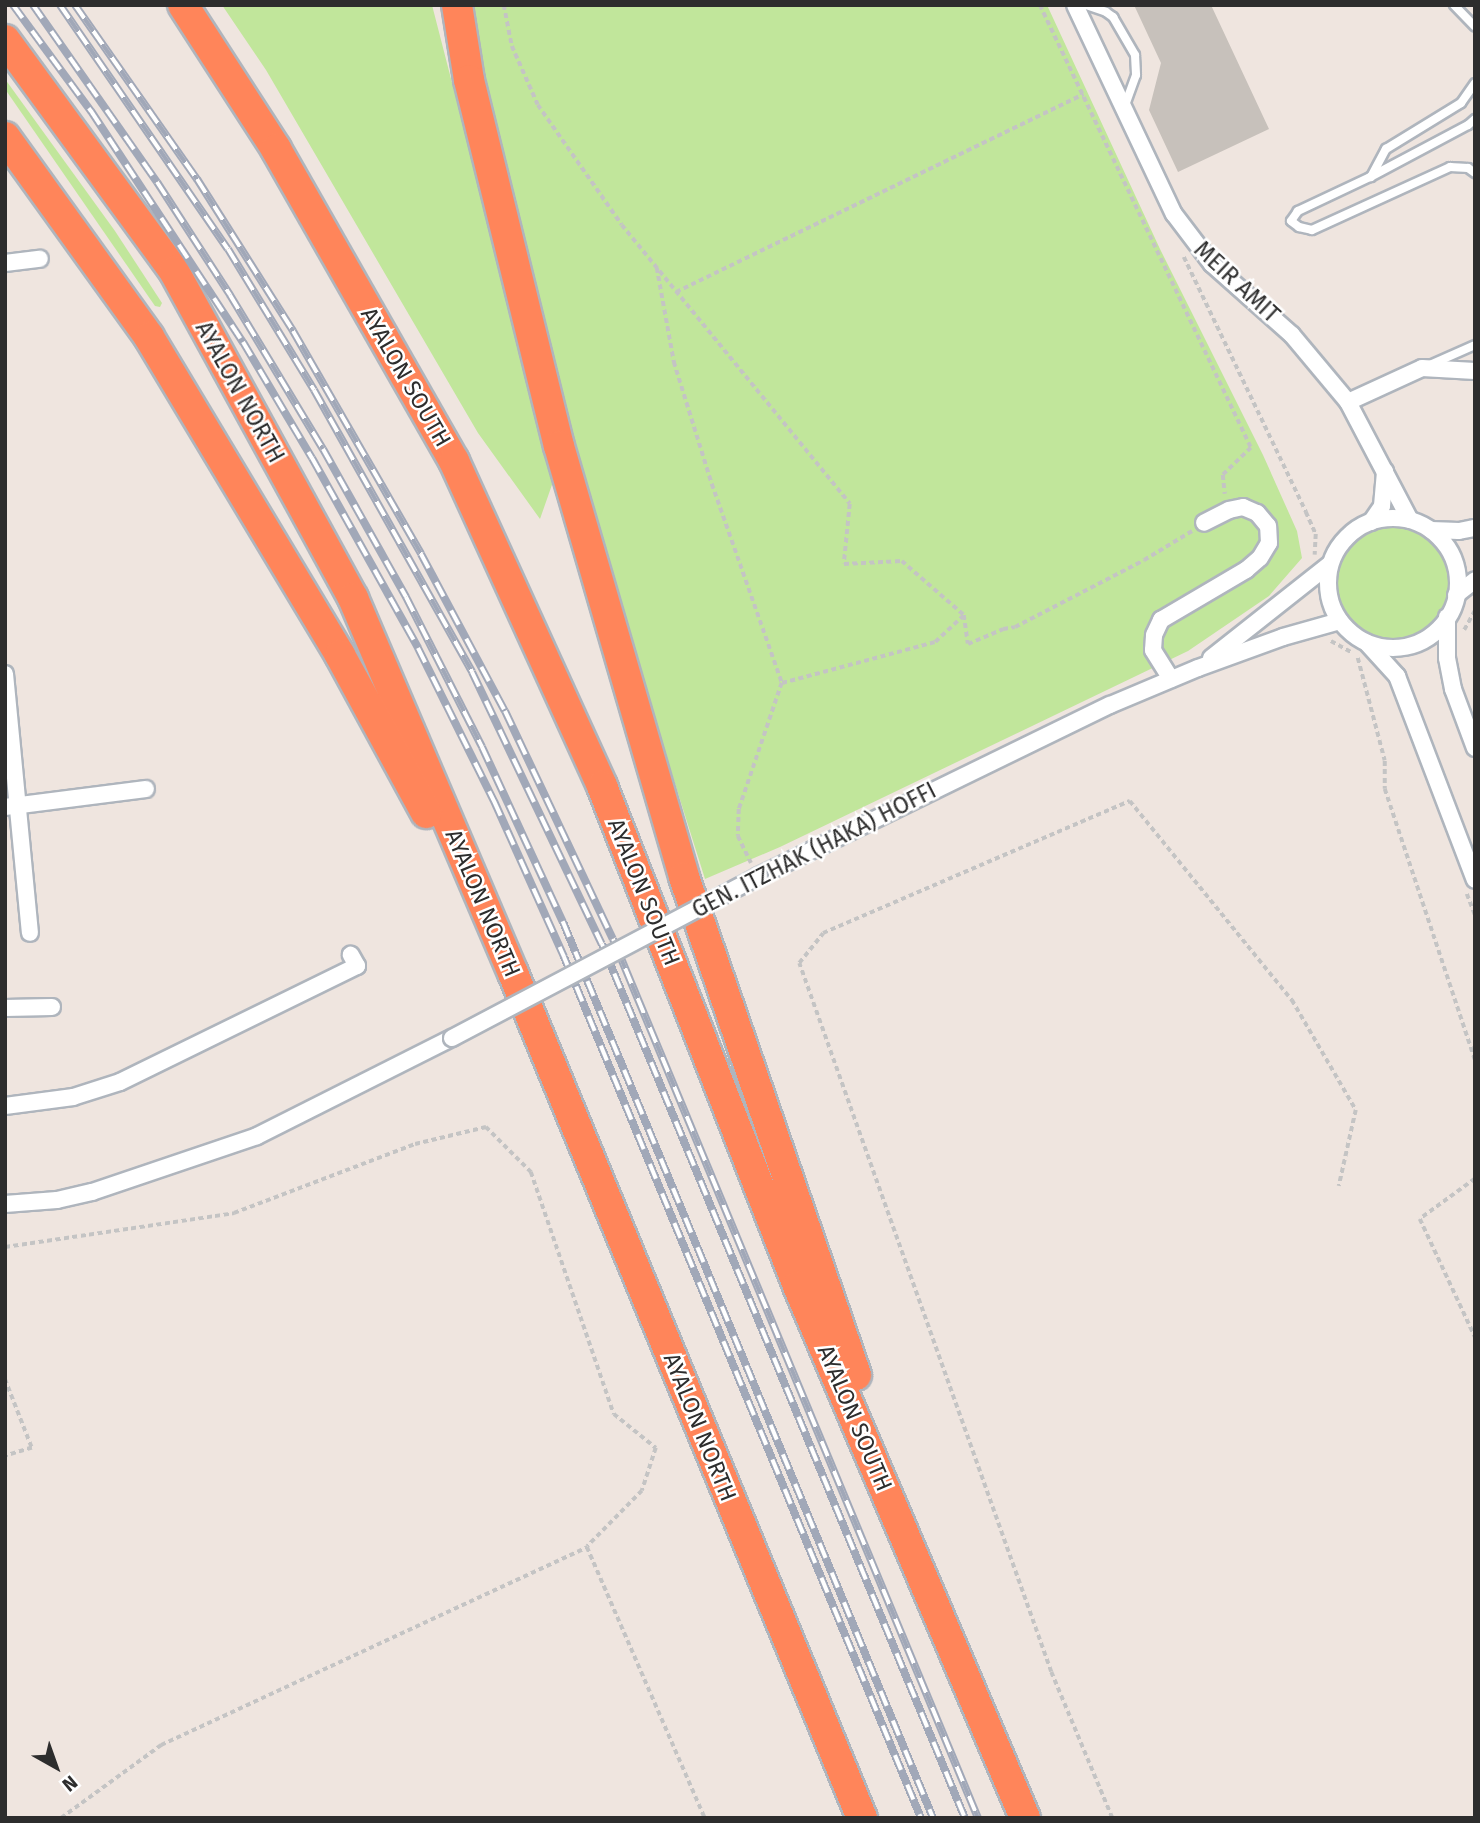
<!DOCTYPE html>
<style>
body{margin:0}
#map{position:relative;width:1480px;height:1823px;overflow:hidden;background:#efe5df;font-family:"Fira Sans",sans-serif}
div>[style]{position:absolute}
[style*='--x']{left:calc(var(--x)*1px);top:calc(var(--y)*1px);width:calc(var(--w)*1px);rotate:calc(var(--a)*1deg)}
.green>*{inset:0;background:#c1e69b}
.round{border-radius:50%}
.building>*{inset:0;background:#c7c1bb}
.path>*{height:3.5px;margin-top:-1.75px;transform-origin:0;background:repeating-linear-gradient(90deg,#c4c4c4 0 5px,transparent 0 8.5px)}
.roads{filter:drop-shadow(2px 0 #afb5bd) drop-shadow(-2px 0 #afb5bd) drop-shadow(0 2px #afb5bd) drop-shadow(0 -2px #afb5bd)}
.lane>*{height:8px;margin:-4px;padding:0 4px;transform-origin:4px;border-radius:4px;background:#fff}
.street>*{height:16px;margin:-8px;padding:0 8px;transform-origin:8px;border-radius:8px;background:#fff}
.street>.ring{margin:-8px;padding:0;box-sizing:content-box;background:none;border:16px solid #fff;border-radius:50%}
.highway>*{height:30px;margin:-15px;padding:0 15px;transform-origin:15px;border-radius:15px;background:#ff855a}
.rail>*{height:8px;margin-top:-4px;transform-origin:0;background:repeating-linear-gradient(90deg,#fff 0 16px,#a1a8b8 0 32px);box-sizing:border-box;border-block:2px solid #a1a8b8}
.bridges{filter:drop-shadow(2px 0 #afb5bd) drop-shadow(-2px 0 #afb5bd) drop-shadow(0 2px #afb5bd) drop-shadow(0 -2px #afb5bd)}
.street-bridge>*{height:16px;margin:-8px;padding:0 8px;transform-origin:8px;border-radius:8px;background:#fff}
span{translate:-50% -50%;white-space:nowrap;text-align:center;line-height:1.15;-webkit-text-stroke:5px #fff;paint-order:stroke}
.street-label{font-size:23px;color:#2d2d2d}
.frame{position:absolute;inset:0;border:7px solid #2d2d2d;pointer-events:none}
.north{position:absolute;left:21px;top:1732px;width:70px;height:70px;-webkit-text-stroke:5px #fff;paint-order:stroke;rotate:140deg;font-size:19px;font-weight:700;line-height:28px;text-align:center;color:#2d2d2d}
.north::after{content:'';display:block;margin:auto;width:24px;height:32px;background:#2d2d2d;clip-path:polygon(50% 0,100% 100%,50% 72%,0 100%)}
</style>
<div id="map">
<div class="green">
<i style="clip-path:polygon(222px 5px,432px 5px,554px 479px,540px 519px,478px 433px,266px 70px)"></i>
<i style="clip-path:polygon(466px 5px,1047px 5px,1160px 249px,1263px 455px,1297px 531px,1302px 558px,1269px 596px,1188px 651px,780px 847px,705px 879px,578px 475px)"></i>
<i style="clip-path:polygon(5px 79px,115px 231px,162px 303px,160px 307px,155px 306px,5px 89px)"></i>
<i class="round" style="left:1335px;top:526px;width:114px;height:114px"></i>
</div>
<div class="building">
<i style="clip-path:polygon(1134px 5px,1211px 5px,1269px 129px,1178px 172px,1149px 110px,1161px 63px)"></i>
</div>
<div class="path">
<i style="--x:504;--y:5;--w:42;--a:79"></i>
<i style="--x:512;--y:46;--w:64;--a:66.2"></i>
<i style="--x:538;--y:105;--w:146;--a:55"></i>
<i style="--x:622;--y:225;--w:360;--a:50.7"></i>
<i style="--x:850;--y:504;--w:60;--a:95.7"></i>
<i style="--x:844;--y:564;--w:58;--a:-3"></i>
<i style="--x:902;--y:561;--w:82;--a:41.1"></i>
<i style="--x:964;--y:615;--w:29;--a:82"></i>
<i style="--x:968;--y:644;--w:38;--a:-23"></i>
<i style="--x:1003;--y:629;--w:12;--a:-9"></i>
<i style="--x:1015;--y:627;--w:145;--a:-27.4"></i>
<i style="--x:1144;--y:560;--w:56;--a:-31.1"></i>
<i style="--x:1040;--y:5;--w:491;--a:64.5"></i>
<i style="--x:1251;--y:448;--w:39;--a:136"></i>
<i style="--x:1223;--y:475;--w:19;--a:84"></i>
<i style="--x:1184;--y:257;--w:283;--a:64.4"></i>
<i style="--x:1306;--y:512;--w:24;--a:66"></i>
<i style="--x:1316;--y:534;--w:21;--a:93"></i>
<i style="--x:657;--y:268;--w:96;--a:79.7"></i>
<i style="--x:674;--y:362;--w:128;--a:72.7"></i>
<i style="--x:712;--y:484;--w:211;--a:70.6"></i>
<i style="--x:782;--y:683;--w:133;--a:108.8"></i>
<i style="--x:739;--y:809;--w:27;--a:92"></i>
<i style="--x:738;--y:836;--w:30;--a:64"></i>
<i style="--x:676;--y:292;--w:453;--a:-25.9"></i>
<i style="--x:1464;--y:630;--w:23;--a:-61"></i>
<i style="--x:1331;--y:641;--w:25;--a:29"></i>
<i style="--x:1358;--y:658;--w:106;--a:75.3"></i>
<i style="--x:1385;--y:761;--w:28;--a:90"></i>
<i style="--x:1385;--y:789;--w:285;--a:71.6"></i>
<i style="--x:782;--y:683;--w:158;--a:-15"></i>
<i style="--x:935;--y:642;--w:40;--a:-43"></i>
<i style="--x:1467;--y:894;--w:22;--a:69"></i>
<i style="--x:1475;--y:1179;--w:68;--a:144"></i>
<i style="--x:1420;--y:1219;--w:130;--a:65"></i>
<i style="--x:5;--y:1247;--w:232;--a:-8.4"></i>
<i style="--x:234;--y:1213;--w:194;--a:-20.9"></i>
<i style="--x:415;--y:1144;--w:73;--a:-13.5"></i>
<i style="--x:486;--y:1127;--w:64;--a:45"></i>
<i style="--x:531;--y:1172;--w:256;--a:71.1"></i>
<i style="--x:614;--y:1414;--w:54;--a:39"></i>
<i style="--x:656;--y:1448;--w:45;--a:108"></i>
<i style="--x:642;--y:1491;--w:78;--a:134.5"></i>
<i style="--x:587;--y:1547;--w:296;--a:66.5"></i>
<i style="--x:5;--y:1379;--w:74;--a:68.6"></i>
<i style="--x:32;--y:1448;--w:28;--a:163"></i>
<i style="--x:61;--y:1818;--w:124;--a:-36.1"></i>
<i style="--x:161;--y:1745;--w:470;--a:-24.9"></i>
<i style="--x:1112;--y:1818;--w:158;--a:-112.7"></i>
<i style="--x:1051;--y:1672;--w:752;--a:-109.57"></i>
<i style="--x:799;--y:963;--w:38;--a:-51"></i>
<i style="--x:823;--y:933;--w:334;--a:-23.3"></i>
<i style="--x:1130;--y:801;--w:257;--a:50.9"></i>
<i style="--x:1292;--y:1000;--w:127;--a:59.8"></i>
<i style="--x:1356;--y:1110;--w:78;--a:102.6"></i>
</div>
<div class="roads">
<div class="lane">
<i style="--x:1086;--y:5;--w:21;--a:19"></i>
<i style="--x:1106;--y:12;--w:9;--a:36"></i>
<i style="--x:1113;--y:17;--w:44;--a:59.9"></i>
<i style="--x:1135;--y:55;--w:20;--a:87"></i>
<i style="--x:1136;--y:75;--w:33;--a:110"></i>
<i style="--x:1454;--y:5;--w:30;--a:46"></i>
<i style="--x:1475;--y:119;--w:9;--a:139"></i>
<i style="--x:1468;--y:125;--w:111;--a:152"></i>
<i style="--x:1370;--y:177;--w:80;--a:154.7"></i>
<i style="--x:1298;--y:211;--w:12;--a:125"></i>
<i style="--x:1291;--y:221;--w:10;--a:37"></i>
<i style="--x:1299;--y:227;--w:13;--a:13"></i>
<i style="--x:1312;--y:230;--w:152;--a:-24.5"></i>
<i style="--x:1450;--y:167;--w:18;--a:3"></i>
<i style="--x:1468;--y:168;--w:9;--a:36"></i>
<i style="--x:1371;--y:177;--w:32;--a:-62"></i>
<i style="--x:1386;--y:149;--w:88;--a:-31.5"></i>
<i style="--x:1461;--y:103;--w:24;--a:-55"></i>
<i style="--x:1432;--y:364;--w:47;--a:-23.8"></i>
</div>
<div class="street">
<i style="--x:1075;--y:5;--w:231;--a:64.7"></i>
<i style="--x:1174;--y:214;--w:63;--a:52.8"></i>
<i style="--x:1212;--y:264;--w:107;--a:41.6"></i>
<i style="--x:1292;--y:335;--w:87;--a:50.1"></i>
<i style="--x:1348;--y:402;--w:133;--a:62.3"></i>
<i style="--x:5;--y:263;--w:35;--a:-7"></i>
<i style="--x:1348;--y:402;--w:81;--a:-24.7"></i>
<i style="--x:1422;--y:368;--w:53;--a:3.2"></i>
<i class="ring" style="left:1328px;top:518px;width:114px;height:114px"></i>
<i style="--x:1371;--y:522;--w:19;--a:-55"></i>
<i style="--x:1382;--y:506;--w:35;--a:-85"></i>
<i style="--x:1431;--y:530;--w:28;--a:2"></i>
<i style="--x:1459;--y:531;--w:16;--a:-11"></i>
<i style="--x:1456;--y:595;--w:24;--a:-38"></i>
<i style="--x:1447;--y:617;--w:41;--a:90"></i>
<i style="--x:1447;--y:658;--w:32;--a:79"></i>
<i style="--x:1453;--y:689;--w:63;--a:69.6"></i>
<i style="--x:1367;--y:643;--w:45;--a:47.7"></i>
<i style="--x:1397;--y:676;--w:218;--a:69.1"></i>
<i style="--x:1211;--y:658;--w:152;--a:-38.3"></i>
<i style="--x:5;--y:674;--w:260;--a:84.5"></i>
<i style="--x:1171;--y:679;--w:34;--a:-122"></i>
<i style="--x:1153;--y:650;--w:15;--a:-86"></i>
<i style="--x:1154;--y:635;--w:17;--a:-65"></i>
<i style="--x:1161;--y:620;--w:99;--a:-30.5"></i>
<i style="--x:1246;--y:570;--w:18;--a:-41"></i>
<i style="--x:1260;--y:558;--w:17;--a:-59"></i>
<i style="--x:1269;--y:543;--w:17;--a:-93"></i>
<i style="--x:1268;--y:526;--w:17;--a:-130"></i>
<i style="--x:1257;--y:513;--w:15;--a:-157"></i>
<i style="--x:1243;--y:507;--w:14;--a:168"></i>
<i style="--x:1229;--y:510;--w:28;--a:153"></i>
<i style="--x:5;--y:807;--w:142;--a:-7.3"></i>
<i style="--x:759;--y:876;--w:390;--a:-26"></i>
<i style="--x:1110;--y:705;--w:95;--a:-22.8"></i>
<i style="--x:1198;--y:668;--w:90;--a:-20"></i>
<i style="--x:1283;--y:637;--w:59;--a:-15.7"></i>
<i style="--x:5;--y:1008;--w:47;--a:-1.2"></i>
<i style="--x:5;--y:1106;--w:69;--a:-7.5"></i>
<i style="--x:73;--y:1097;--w:49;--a:-17.7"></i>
<i style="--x:120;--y:1082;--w:264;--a:-26.1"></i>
<i style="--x:357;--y:966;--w:13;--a:-119"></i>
<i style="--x:5;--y:1204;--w:52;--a:-4.4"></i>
<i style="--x:57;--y:1200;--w:36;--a:-13"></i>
<i style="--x:92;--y:1192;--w:174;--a:-18.7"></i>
<i style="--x:257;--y:1136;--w:218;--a:-26.7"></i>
</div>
<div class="highway">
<i style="--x:183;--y:5;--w:171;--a:57.1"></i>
<i style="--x:276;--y:149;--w:359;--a:60.3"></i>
<i style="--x:454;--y:461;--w:357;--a:65.5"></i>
<i style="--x:602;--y:786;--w:537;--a:68.59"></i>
<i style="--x:798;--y:1286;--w:578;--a:66.89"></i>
<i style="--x:457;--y:5;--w:76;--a:80.9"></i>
<i style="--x:469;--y:80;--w:377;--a:76.2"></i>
<i style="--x:559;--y:446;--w:449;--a:73.8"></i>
<i style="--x:684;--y:877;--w:527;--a:70.95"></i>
<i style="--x:5;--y:40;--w:286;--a:53.8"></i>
<i style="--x:174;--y:271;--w:373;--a:61.3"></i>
<i style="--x:353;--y:598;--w:408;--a:66.9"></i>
<i style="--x:513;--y:973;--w:914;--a:67.56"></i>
<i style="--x:5;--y:137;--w:246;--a:54.2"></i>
<i style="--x:149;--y:337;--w:371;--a:59"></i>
<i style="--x:340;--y:655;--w:180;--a:61.4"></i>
</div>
</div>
<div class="rail">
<i style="--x:13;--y:5;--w:132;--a:53.7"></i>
<i style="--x:91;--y:111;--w:277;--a:56.7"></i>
<i style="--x:243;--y:342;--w:135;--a:59.3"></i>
<i style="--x:312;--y:458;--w:218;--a:60.8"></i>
<i style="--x:418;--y:648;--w:171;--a:63.6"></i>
<i style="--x:494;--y:801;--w:171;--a:65.8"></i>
<i style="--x:564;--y:957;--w:932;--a:67.48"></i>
<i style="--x:33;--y:5;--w:216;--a:55"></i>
<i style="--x:157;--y:182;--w:135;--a:57.1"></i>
<i style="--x:230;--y:295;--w:180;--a:58.9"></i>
<i style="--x:323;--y:449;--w:170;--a:60.7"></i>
<i style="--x:406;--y:597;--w:168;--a:63.1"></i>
<i style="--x:482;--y:747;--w:193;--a:65.2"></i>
<i style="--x:563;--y:922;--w:969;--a:67.56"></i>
<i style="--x:60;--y:5;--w:296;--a:55.5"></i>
<i style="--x:228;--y:249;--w:165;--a:58.6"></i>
<i style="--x:314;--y:390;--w:323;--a:60.7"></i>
<i style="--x:472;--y:672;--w:301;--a:64.5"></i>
<i style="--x:602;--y:944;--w:946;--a:67.45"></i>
<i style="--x:75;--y:5;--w:213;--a:55"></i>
<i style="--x:197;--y:179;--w:180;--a:57.7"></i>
<i style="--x:293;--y:331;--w:257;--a:60.1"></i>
<i style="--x:421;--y:554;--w:178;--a:61.9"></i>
<i style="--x:505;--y:711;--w:252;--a:64.7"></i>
<i style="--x:613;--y:939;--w:952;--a:67.45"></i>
</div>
<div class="bridges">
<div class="street-bridge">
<i style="--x:452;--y:1038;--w:347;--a:-27.8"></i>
</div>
</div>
<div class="street-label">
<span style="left:1237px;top:282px;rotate:43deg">MEIR AMIT</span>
<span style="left:406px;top:377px;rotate:60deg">AYALON SOUTH</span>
<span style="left:240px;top:392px;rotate:61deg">AYALON NORTH</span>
<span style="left:814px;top:850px;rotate:-27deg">GEN. ITZHAK (HAKA) HOFFI</span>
<span style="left:644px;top:892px;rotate:68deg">AYALON SOUTH</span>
<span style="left:483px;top:903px;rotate:67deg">AYALON NORTH</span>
<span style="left:855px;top:1418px;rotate:67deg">AYALON SOUTH</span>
<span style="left:700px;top:1427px;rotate:68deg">AYALON NORTH</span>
</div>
<div class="frame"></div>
<div class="north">N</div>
</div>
